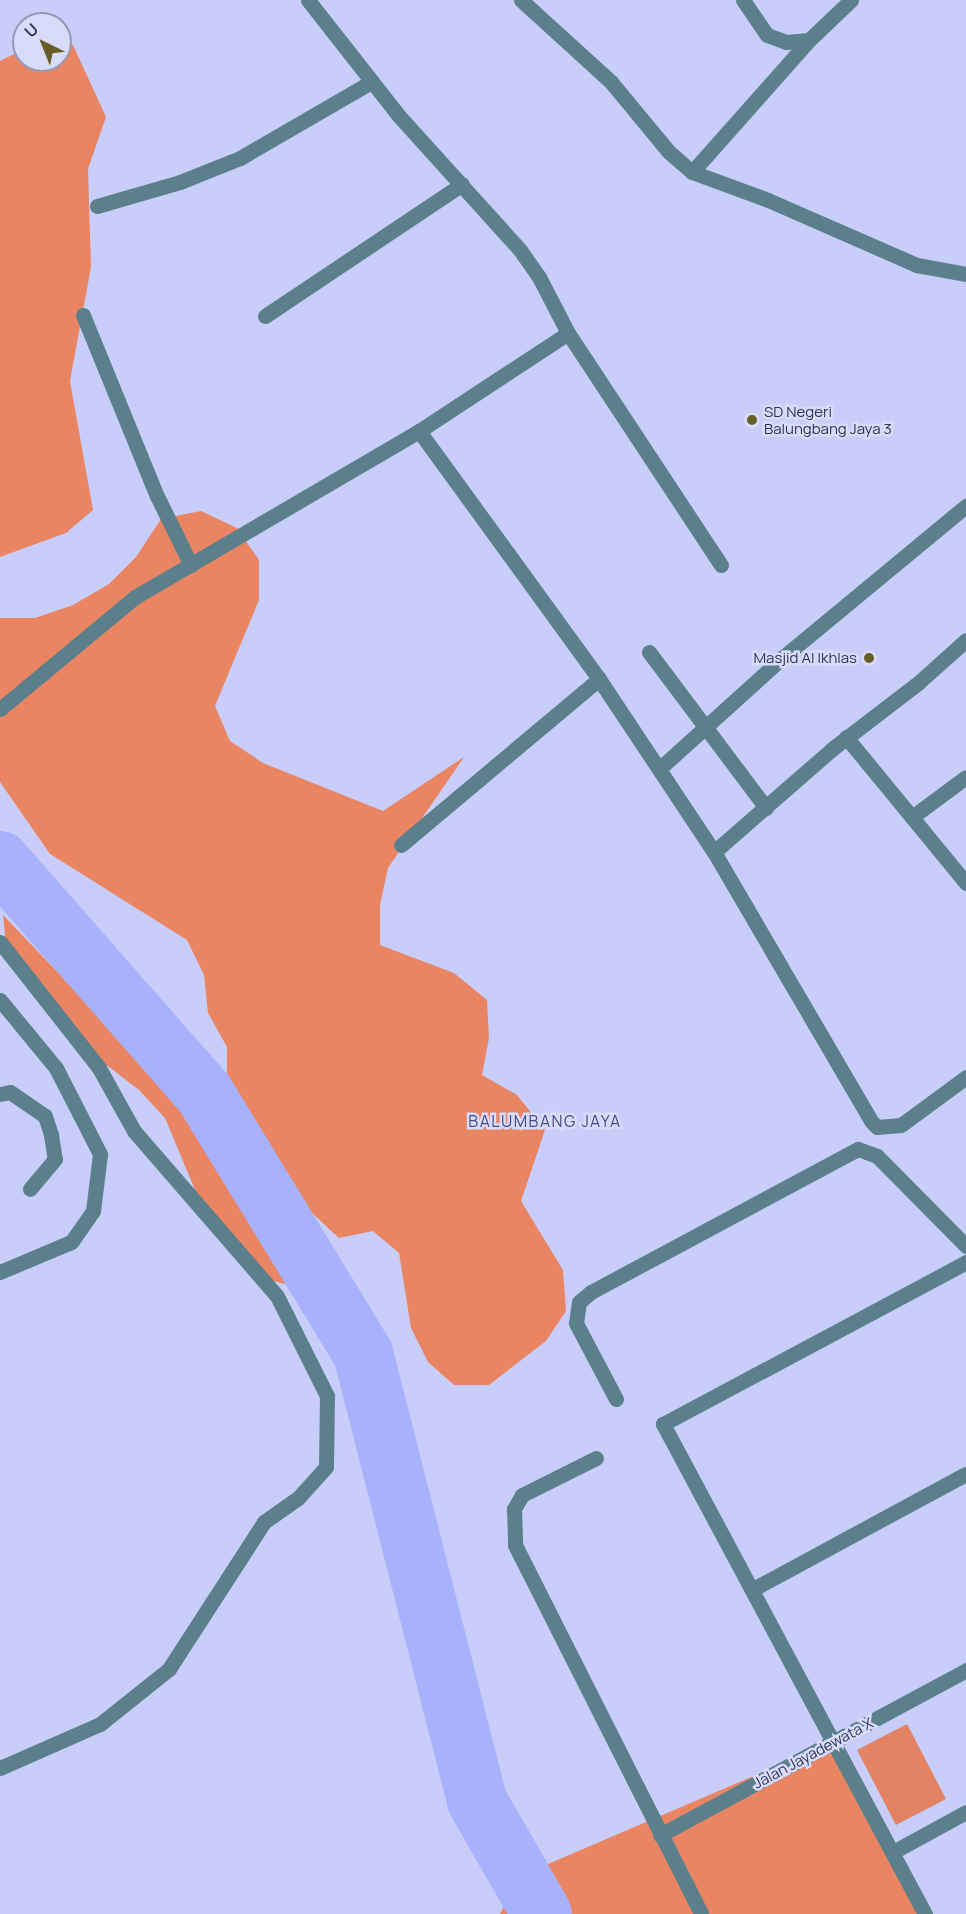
<!DOCTYPE html>
<style>
body{margin:0}
#map{position:relative;width:966px;height:1914px;overflow:hidden;background:#c8cef9;font-family:Manrope,sans-serif}
div>[style]{position:absolute}
[style*='--x']{left:calc(var(--x)*1px);top:calc(var(--y)*1px);width:calc(var(--w)*1px);rotate:calc(var(--a)*1deg)}
.green>*{inset:0;background:#e28263}
.forest>*{inset:0;background:#ea8564}
.river>*{height:60px;margin:-30px;padding:0 30px;transform-origin:30px;border-radius:30px;background:#a8b1fc}
.minor>*{height:15px;margin:-7.5px;padding:0 7.5px;transform-origin:7.5px;border-radius:7.5px;background:#5b808b}
.dots>*{width:16px;height:16px;translate:-50% -50%;box-sizing:border-box;border:3px solid #d8dcf9;border-radius:50%}
span{translate:-50% -50%;white-space:nowrap;text-align:center;line-height:1.15;-webkit-text-stroke:5px #d8dcf9;paint-order:stroke}
.poi-label{font-size:15px;color:#323551}
.left{translate:0 -50%;text-align:left}
.right{translate:-100% -50%;text-align:right}
.street-label{font-size:15px;color:#323551}
.neighbourhood-label{font-size:16px;color:#474c89;letter-spacing:1.5px}
.north{position:absolute;left:12px;top:12px;width:60px;height:60px;box-sizing:border-box;background:#d8dcf9;border:2px solid #9699b6;border-radius:50%;rotate:317deg;font-size:16px;font-weight:700;line-height:24px;text-align:center;color:#323551}
.north::after{content:'';display:block;margin:auto;width:21px;height:27px;background:#675d29;clip-path:polygon(50% 0,100% 100%,50% 72%,0 100%)}
</style>
<div id="map">
<div class="green">
<i style="clip-path:polygon(907px 1724px,946px 1799px,896px 1825px,857px 1750px)"></i>
</div>
<div class="forest">
<i style="clip-path:polygon(60px 45px,73px 45px,106px 117px,88px 169px,91px 267px,70px 381px,93px 510px,66px 533px,0 557px,0 61px,24px 49px,24px 60px,60px 60px)"></i>
<i style="clip-path:polygon(201px 511px,237px 528px,259px 560px,259px 600px,215px 706px,230px 741px,263px 763px,383px 811px,464px 757px,388px 868px,380px 905px,380px 945px,454px 973px,487px 1000px,489px 1038px,482px 1075px,517px 1095px,545px 1130px,521px 1201px,563px 1270px,566px 1311px,546px 1341px,489px 1385px,454px 1385px,428px 1362px,411px 1328px,399px 1253px,373px 1231px,339px 1238px,313px 1214px,278px 1217px,302px 1250px,297px 1287px,261px 1278px,210px 1226px,165px 1118px,139px 1090px,79px 1044px,7px 954px,3px 915px,138px 1056px,168px 1080px,204px 1093px,227px 1085px,227px 1047px,208px 1013px,204px 975px,187px 940px,50px 854px,0 782px,0 618px,35px 618px,73px 605px,109px 584px,136px 557px,161px 519px)"></i>
<i style="clip-path:polygon(840px 1739px,933px 1914px,500px 1914px,520px 1876px)"></i>
</div>
<div class="river">
<i style="--x:0;--y:861;--w:309;--a:48.7"></i>
<i style="--x:204;--y:1093;--w:305;--a:58.6"></i>
<i style="--x:363;--y:1353;--w:462;--a:75.7"></i>
<i style="--x:477;--y:1801;--w:130;--a:60.1"></i>
</div>
<div class="minor">
<i style="--x:308;--y:0;--w:147;--a:51.9"></i>
<i style="--x:399;--y:116;--w:181;--a:47.9"></i>
<i style="--x:520;--y:250;--w:33;--a:55"></i>
<i style="--x:539;--y:277;--w:63;--a:62.6"></i>
<i style="--x:568;--y:333;--w:278;--a:56.6"></i>
<i style="--x:521;--y:0;--w:122;--a:42.3"></i>
<i style="--x:611;--y:82;--w:91;--a:50.4"></i>
<i style="--x:669;--y:152;--w:30;--a:41"></i>
<i style="--x:692;--y:172;--w:81;--a:20.2"></i>
<i style="--x:768;--y:200;--w:163;--a:23.6"></i>
<i style="--x:917;--y:265;--w:50;--a:10.4"></i>
<i style="--x:743;--y:0;--w:42;--a:55.6"></i>
<i style="--x:767;--y:35;--w:20;--a:20"></i>
<i style="--x:786;--y:42;--w:23;--a:-5"></i>
<i style="--x:692;--y:172;--w:176;--a:-48.4"></i>
<i style="--x:809;--y:40;--w:58;--a:-43.6"></i>
<i style="--x:97;--y:206;--w:86;--a:-16.1"></i>
<i style="--x:180;--y:182;--w:65;--a:-21.8"></i>
<i style="--x:240;--y:158;--w:151;--a:-30.1"></i>
<i style="--x:83;--y:315;--w:196;--a:67.8"></i>
<i style="--x:157;--y:496;--w:77;--a:63.8"></i>
<i style="--x:265;--y:316;--w:237;--a:-33.8"></i>
<i style="--x:419;--y:431;--w:178;--a:-33.3"></i>
<i style="--x:649;--y:652;--w:195;--a:53.1"></i>
<i style="--x:0;--y:709;--w:175;--a:-39.7"></i>
<i style="--x:135;--y:597;--w:329;--a:-30.3"></i>
<i style="--x:419;--y:431;--w:306;--a:54"></i>
<i style="--x:599;--y:679;--w:208;--a:56.4"></i>
<i style="--x:714;--y:852;--w:157;--a:-41.1"></i>
<i style="--x:832;--y:749;--w:108;--a:-37.5"></i>
<i style="--x:918;--y:683;--w:64;--a:-41.9"></i>
<i style="--x:846;--y:737;--w:189;--a:50.6"></i>
<i style="--x:659;--y:769;--w:166;--a:-42.1"></i>
<i style="--x:782;--y:658;--w:239;--a:-39.6"></i>
<i style="--x:912;--y:817;--w:67;--a:-36.5"></i>
<i style="--x:401;--y:845;--w:258;--a:-40"></i>
<i style="--x:714;--y:852;--w:311;--a:59.7"></i>
<i style="--x:871;--y:1121;--w:8;--a:45"></i>
<i style="--x:877;--y:1127;--w:24;--a:-5"></i>
<i style="--x:901;--y:1125;--w:81;--a:-36.4"></i>
<i style="--x:0;--y:942;--w:160;--a:51.8"></i>
<i style="--x:99;--y:1068;--w:72;--a:60.9"></i>
<i style="--x:134;--y:1131;--w:218;--a:49.1"></i>
<i style="--x:277;--y:1296;--w:112;--a:63.4"></i>
<i style="--x:327;--y:1396;--w:71;--a:90.8"></i>
<i style="--x:326;--y:1467;--w:42;--a:132.1"></i>
<i style="--x:298;--y:1498;--w:42;--a:144.8"></i>
<i style="--x:264;--y:1522;--w:175;--a:122.9"></i>
<i style="--x:169;--y:1669;--w:88;--a:141.4"></i>
<i style="--x:100;--y:1724;--w:109;--a:156.3"></i>
<i style="--x:0;--y:1000;--w:88;--a:50.5"></i>
<i style="--x:56;--y:1068;--w:97;--a:62.9"></i>
<i style="--x:100;--y:1154;--w:57;--a:97"></i>
<i style="--x:93;--y:1211;--w:38;--a:125"></i>
<i style="--x:71;--y:1242;--w:77;--a:157.1"></i>
<i style="--x:0;--y:1094;--w:10;--a:-11"></i>
<i style="--x:10;--y:1092;--w:42;--a:34.4"></i>
<i style="--x:45;--y:1116;--w:20;--a:72"></i>
<i style="--x:51;--y:1135;--w:24;--a:81"></i>
<i style="--x:55;--y:1159;--w:39;--a:130"></i>
<i style="--x:616;--y:1399;--w:86;--a:-117.8"></i>
<i style="--x:576;--y:1323;--w:21;--a:-82"></i>
<i style="--x:579;--y:1302;--w:16;--a:-40"></i>
<i style="--x:591;--y:1292;--w:303;--a:-28.2"></i>
<i style="--x:858;--y:1149;--w:20;--a:20"></i>
<i style="--x:877;--y:1156;--w:127;--a:45.3"></i>
<i style="--x:596;--y:1458;--w:83;--a:153.4"></i>
<i style="--x:522;--y:1495;--w:16;--a:120"></i>
<i style="--x:514;--y:1509;--w:36;--a:88"></i>
<i style="--x:515;--y:1545;--w:413;--a:63.2"></i>
<i style="--x:753;--y:1589;--w:242;--a:-28.4"></i>
<i style="--x:660;--y:1835;--w:348;--a:-28.3"></i>
<i style="--x:893;--y:1852;--w:83;--a:-28.7"></i>
<i style="--x:925;--y:1914;--w:556;--a:-118.13"></i>
<i style="--x:663;--y:1424;--w:344;--a:-28.1"></i>
</div>
<div class="dots">
<i style="left:752px;top:420px;background:#675d29"></i>
<i style="left:869px;top:658px;background:#675d29"></i>
</div>
<div class="poi-label">
<span class="left" style="left:764px;top:420px">SD Negeri<br>Balungbang Jaya 3</span>
<span class="right" style="left:857px;top:658px">Masjid Al Ikhlas</span>
</div>
<div class="street-label">
<span style="left:813px;top:1753px;rotate:-28deg">Jalan Jayadewata X</span>
</div>
<div class="neighbourhood-label">
<span style="left:545px;top:1121px">BALUMBANG JAYA</span>
</div>
<div class="north">U</div>
</div>
